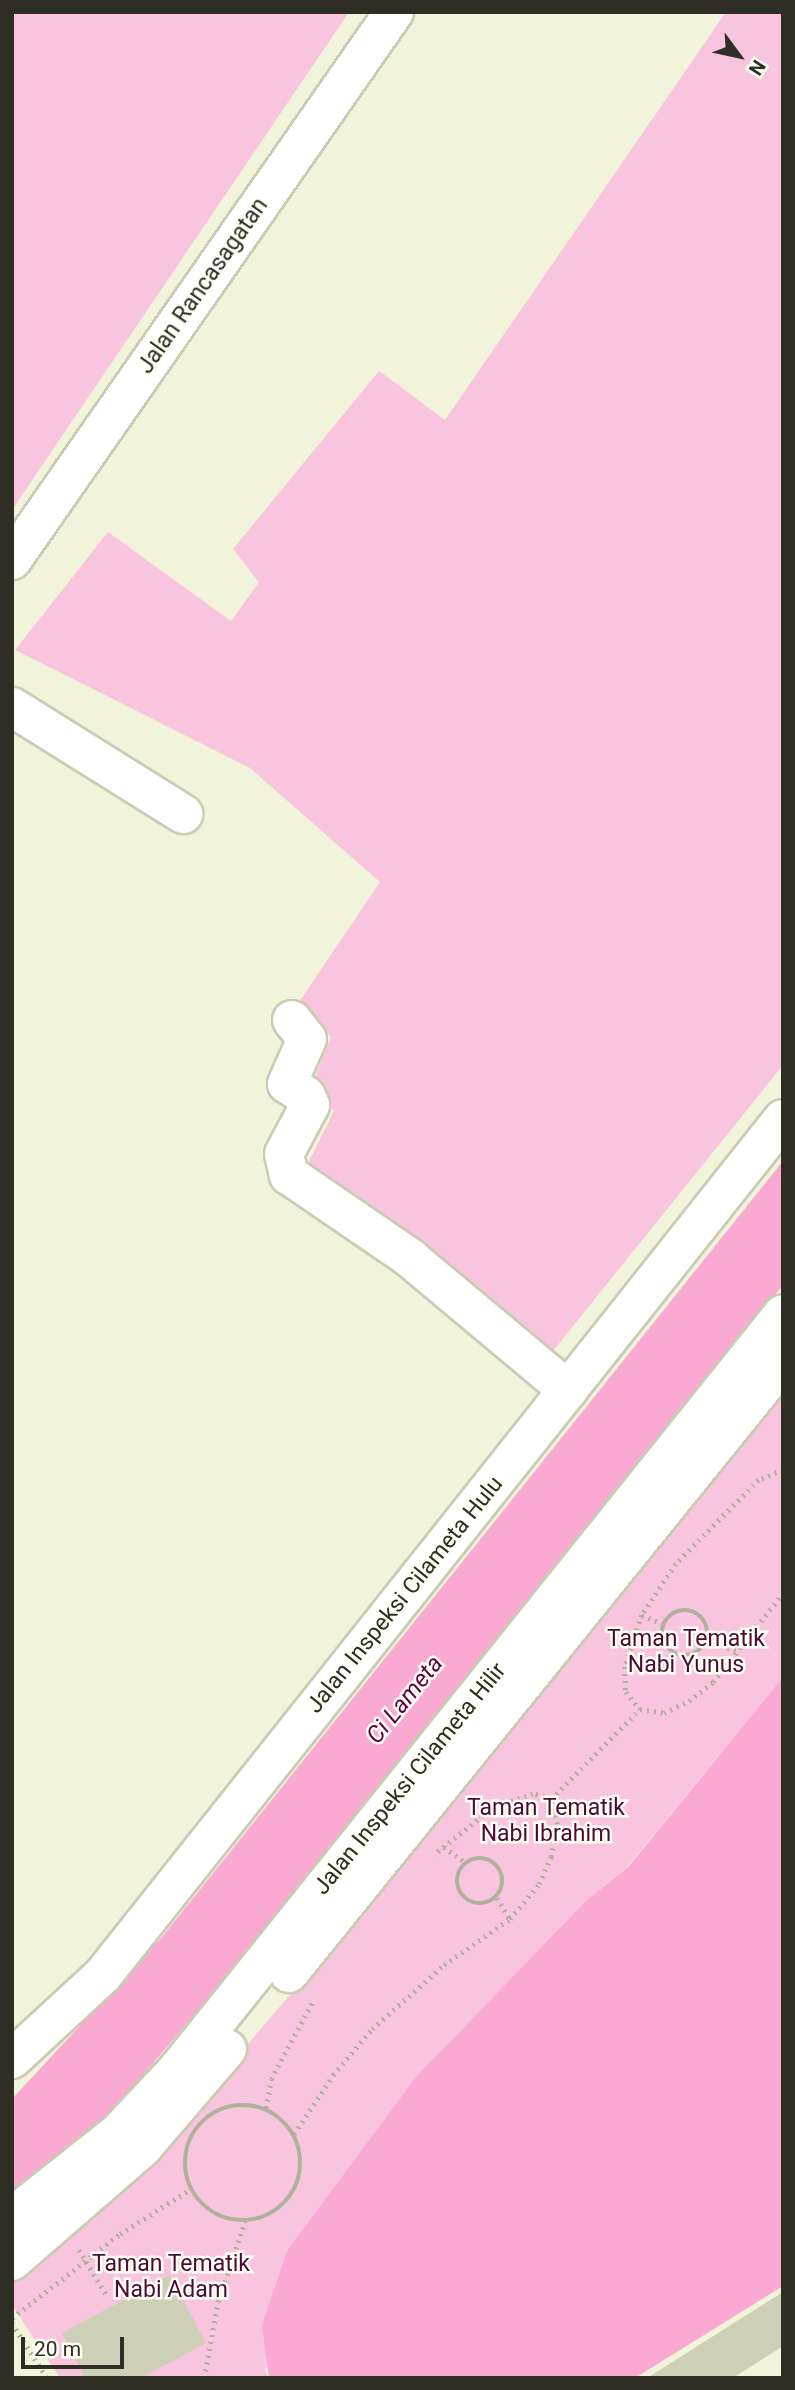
<!DOCTYPE html>
<style>
body{margin:0}
#map{position:relative;width:795px;height:2390px;overflow:hidden;background:#f2f3db;font-family:Roboto,sans-serif}
div>[style]{position:absolute}
[style*='--x']{left:calc(var(--x)*1px);top:calc(var(--y)*1px);width:calc(var(--w)*1px);rotate:calc(var(--a)*1deg)}
.green>*{inset:0;background:#f9c4de}
.water>*{inset:0;background:#f9a9d2}
.building>*{inset:0;background:#cecfb7}
.path>*{height:4.5px;margin-top:-2.25px;transform-origin:0;background:repeating-linear-gradient(90deg,#b0b09e 0 2px,transparent 0 7px)}
.path>.ring{margin:-2.25px;padding:0;box-sizing:content-box;background:none;border:4.5px solid #b0b09e;border-radius:50%}
.roads{filter:drop-shadow(2px 0 #cacbb3) drop-shadow(-2px 0 #cacbb3) drop-shadow(0 2px #cacbb3) drop-shadow(0 -2px #cacbb3)}
.minor>*{height:38px;margin:-19px;padding:0 19px;transform-origin:19px;border-radius:19px;background:#fff}
span{translate:-50% -50%;white-space:nowrap;text-align:center;line-height:1.15;-webkit-text-stroke:5px #fefff5;paint-order:stroke}
.street-label{font-size:23px;color:#2e2e25}
.park-label{font-size:23px;color:#4d0834}
.water-label{font-size:24px;color:#5e003f;font-style:italic}
.frame{position:absolute;inset:0;border:14px solid #2e2e25;pointer-events:none}
.north{position:absolute;left:704px;top:21px;width:70px;height:70px;-webkit-text-stroke:5px #fefff5;paint-order:stroke;rotate:123deg;font-size:19px;font-weight:700;line-height:28px;text-align:center;color:#2e2e25}
.north::after{content:'';display:block;margin:auto;width:24px;height:32px;background:#2e2e25;clip-path:polygon(50% 0,100% 100%,50% 72%,0 100%)}
.scale{position:absolute;left:21px;top:2337px;width:103px;height:32px;box-sizing:border-box;border:4px solid #2e2e25;border-top:0;padding-left:9px;font-size:21px;line-height:24px;white-space:nowrap;color:#2e2e25;-webkit-text-stroke:5px #fefff5;paint-order:stroke}
</style>
<div id="map">
<div class="green">
<i style="clip-path:polygon(12px 12px,349px 12px,12px 510px)"></i>
<i style="clip-path:polygon(726px 12px,783px 12px,783px 1065px,553px 1351px,307px 1165px,334px 1111px,312px 1084px,331px 1037px,299px 1002px,380px 882px,250px 768px,15px 650px,108px 532px,231px 621px,259px 582px,233px 549px,379px 371px,445px 420px)"></i>
<i style="clip-path:polygon(783px 1382px,783px 1677px,628px 1866px,588px 1899px,519px 1972px,265px 2370px,269px 2378px,60px 2378px,12px 2305px,12px 2280px,141px 2169px,294px 1990px)"></i>
</div>
<div class="water">
<i style="clip-path:polygon(783px 1161px,783px 1285px,257px 1940px,101px 2125px,12px 2194px,12px 2099px,162px 1937px)"></i>
<i style="clip-path:polygon(783px 1677px,783px 2286px,635px 2378px,269px 2378px,262px 2325px,287px 2251px,416px 2077px,588px 1899px,629px 1866px)"></i>
</div>
<div class="building">
<i style="clip-path:polygon(170px 2275px,206px 2343px,141px 2378px,85px 2378px,62px 2333px)"></i>
<i style="clip-path:polygon(783px 2292px,783px 2346px,733px 2378px,647px 2378px)"></i>
</div>
<div class="path">
<i style="--x:783;--y:1470;--w:26;--a:157"></i>
<i style="--x:759;--y:1480;--w:118;--a:134.7"></i>
<i style="--x:676;--y:1564;--w:61;--a:123.7"></i>
<i style="--x:642;--y:1615;--w:55;--a:108.1"></i>
<i style="--x:625;--y:1667;--w:25;--a:88"></i>
<i style="--x:626;--y:1692;--w:22;--a:51"></i>
<i style="--x:640;--y:1709;--w:24;--a:9"></i>
<i style="--x:664;--y:1713;--w:28;--a:-26"></i>
<i style="--x:689;--y:1701;--w:31;--a:-38"></i>
<i style="--x:713;--y:1682;--w:113;--a:-51.8"></i>
<i class="ring" style="left:662px;top:1610px;width:41.5px;height:41.5px"></i>
<i style="--x:642;--y:1615;--w:23;--a:23"></i>
<i style="--x:707;--y:1642;--w:31;--a:15"></i>
<i style="--x:551;--y:1799;--w:127;--a:-45.3"></i>
<i style="--x:444;--y:1847;--w:27;--a:36"></i>
<i class="ring" style="left:457px;top:1858px;width:41.5px;height:41.5px"></i>
<i style="--x:497;--y:1898;--w:25;--a:58"></i>
<i class="ring" style="left:185px;top:2105px;width:111.5px;height:111.5px"></i>
<i style="--x:266;--y:2108;--w:29;--a:-80"></i>
<i style="--x:271;--y:2079;--w:89;--a:-61.7"></i>
<i style="--x:294;--y:2134;--w:71;--a:-56.5"></i>
<i style="--x:333;--y:2075;--w:60;--a:-49.7"></i>
<i style="--x:372;--y:2029;--w:96;--a:-41.6"></i>
<i style="--x:444;--y:1965;--w:80;--a:-34.9"></i>
<i style="--x:510;--y:1919;--w:45;--a:-50.4"></i>
<i style="--x:539;--y:1884;--w:30;--a:-66"></i>
<i style="--x:551;--y:1857;--w:34;--a:-80"></i>
<i style="--x:557;--y:1824;--w:26;--a:-103"></i>
<i style="--x:551;--y:1799;--w:19;--a:-164"></i>
<i style="--x:533;--y:1794;--w:41;--a:161.6"></i>
<i style="--x:494;--y:1807;--w:77;--a:141.3"></i>
<i style="--x:79;--y:2250;--w:55;--a:58.3"></i>
<i style="--x:12;--y:2318;--w:137;--a:-37.9"></i>
<i style="--x:120;--y:2234;--w:84;--a:-32.4"></i>
<i style="--x:12;--y:2323;--w:65;--a:57.5"></i>
<i style="--x:204;--y:2378;--w:77;--a:-79.6"></i>
<i style="--x:218;--y:2302;--w:85;--a:-71.6"></i>
</div>
<div class="roads">
<div class="minor">
<i style="--x:12;--y:560;--w:668;--a:-55.12"></i>
<i style="--x:12;--y:707;--w:202;--a:32"></i>
<i style="--x:292;--y:1020;--w:24;--a:52"></i>
<i style="--x:307;--y:1039;--w:49;--a:114"></i>
<i style="--x:287;--y:1084;--w:22;--a:32"></i>
<i style="--x:306;--y:1096;--w:10;--a:66"></i>
<i style="--x:310;--y:1105;--w:55;--a:118"></i>
<i style="--x:284;--y:1154;--w:22;--a:77"></i>
<i style="--x:289;--y:1175;--w:147;--a:34.4"></i>
<i style="--x:410;--y:1258;--w:206;--a:39.9"></i>
<i style="--x:289;--y:1973;--w:786;--a:-51.04"></i>
<i style="--x:12;--y:2059;--w:124;--a:-42.7"></i>
<i style="--x:103;--y:1975;--w:1093;--a:-51.54"></i>
<i style="--x:12;--y:2217;--w:135;--a:-38.4"></i>
<i style="--x:118;--y:2133;--w:88;--a:-46.8"></i>
<i style="--x:178;--y:2069;--w:967;--a:-51.29"></i>
<i style="--x:12;--y:2261;--w:174;--a:-41"></i>
<i style="--x:143;--y:2147;--w:129;--a:-49.4"></i>
</div>
</div>
<div class="street-label">
<span style="left:203px;top:286px;rotate:-55deg">Jalan Rancasagatan</span>
<span style="left:405px;top:1595px;rotate:-51deg">Jalan Inspeksi Cilameta Hulu</span>
<span style="left:410px;top:1779px;rotate:-51deg">Jalan Inspeksi Cilameta Hilir</span>
</div>
<div class="park-label">
<span style="left:686px;top:1652px">Taman Tematik<br>Nabi Yunus</span>
<span style="left:546px;top:1821px">Taman Tematik<br>Nabi Ibrahim</span>
<span style="left:171px;top:2277px">Taman Tematik<br>Nabi Adam</span>
</div>
<div class="water-label">
<span style="left:405px;top:1700px;rotate:-51deg">Ci Lameta</span>
</div>
<div class="frame"></div>
<div class="north">N</div>
<div class="scale">20 m</div>
</div>
